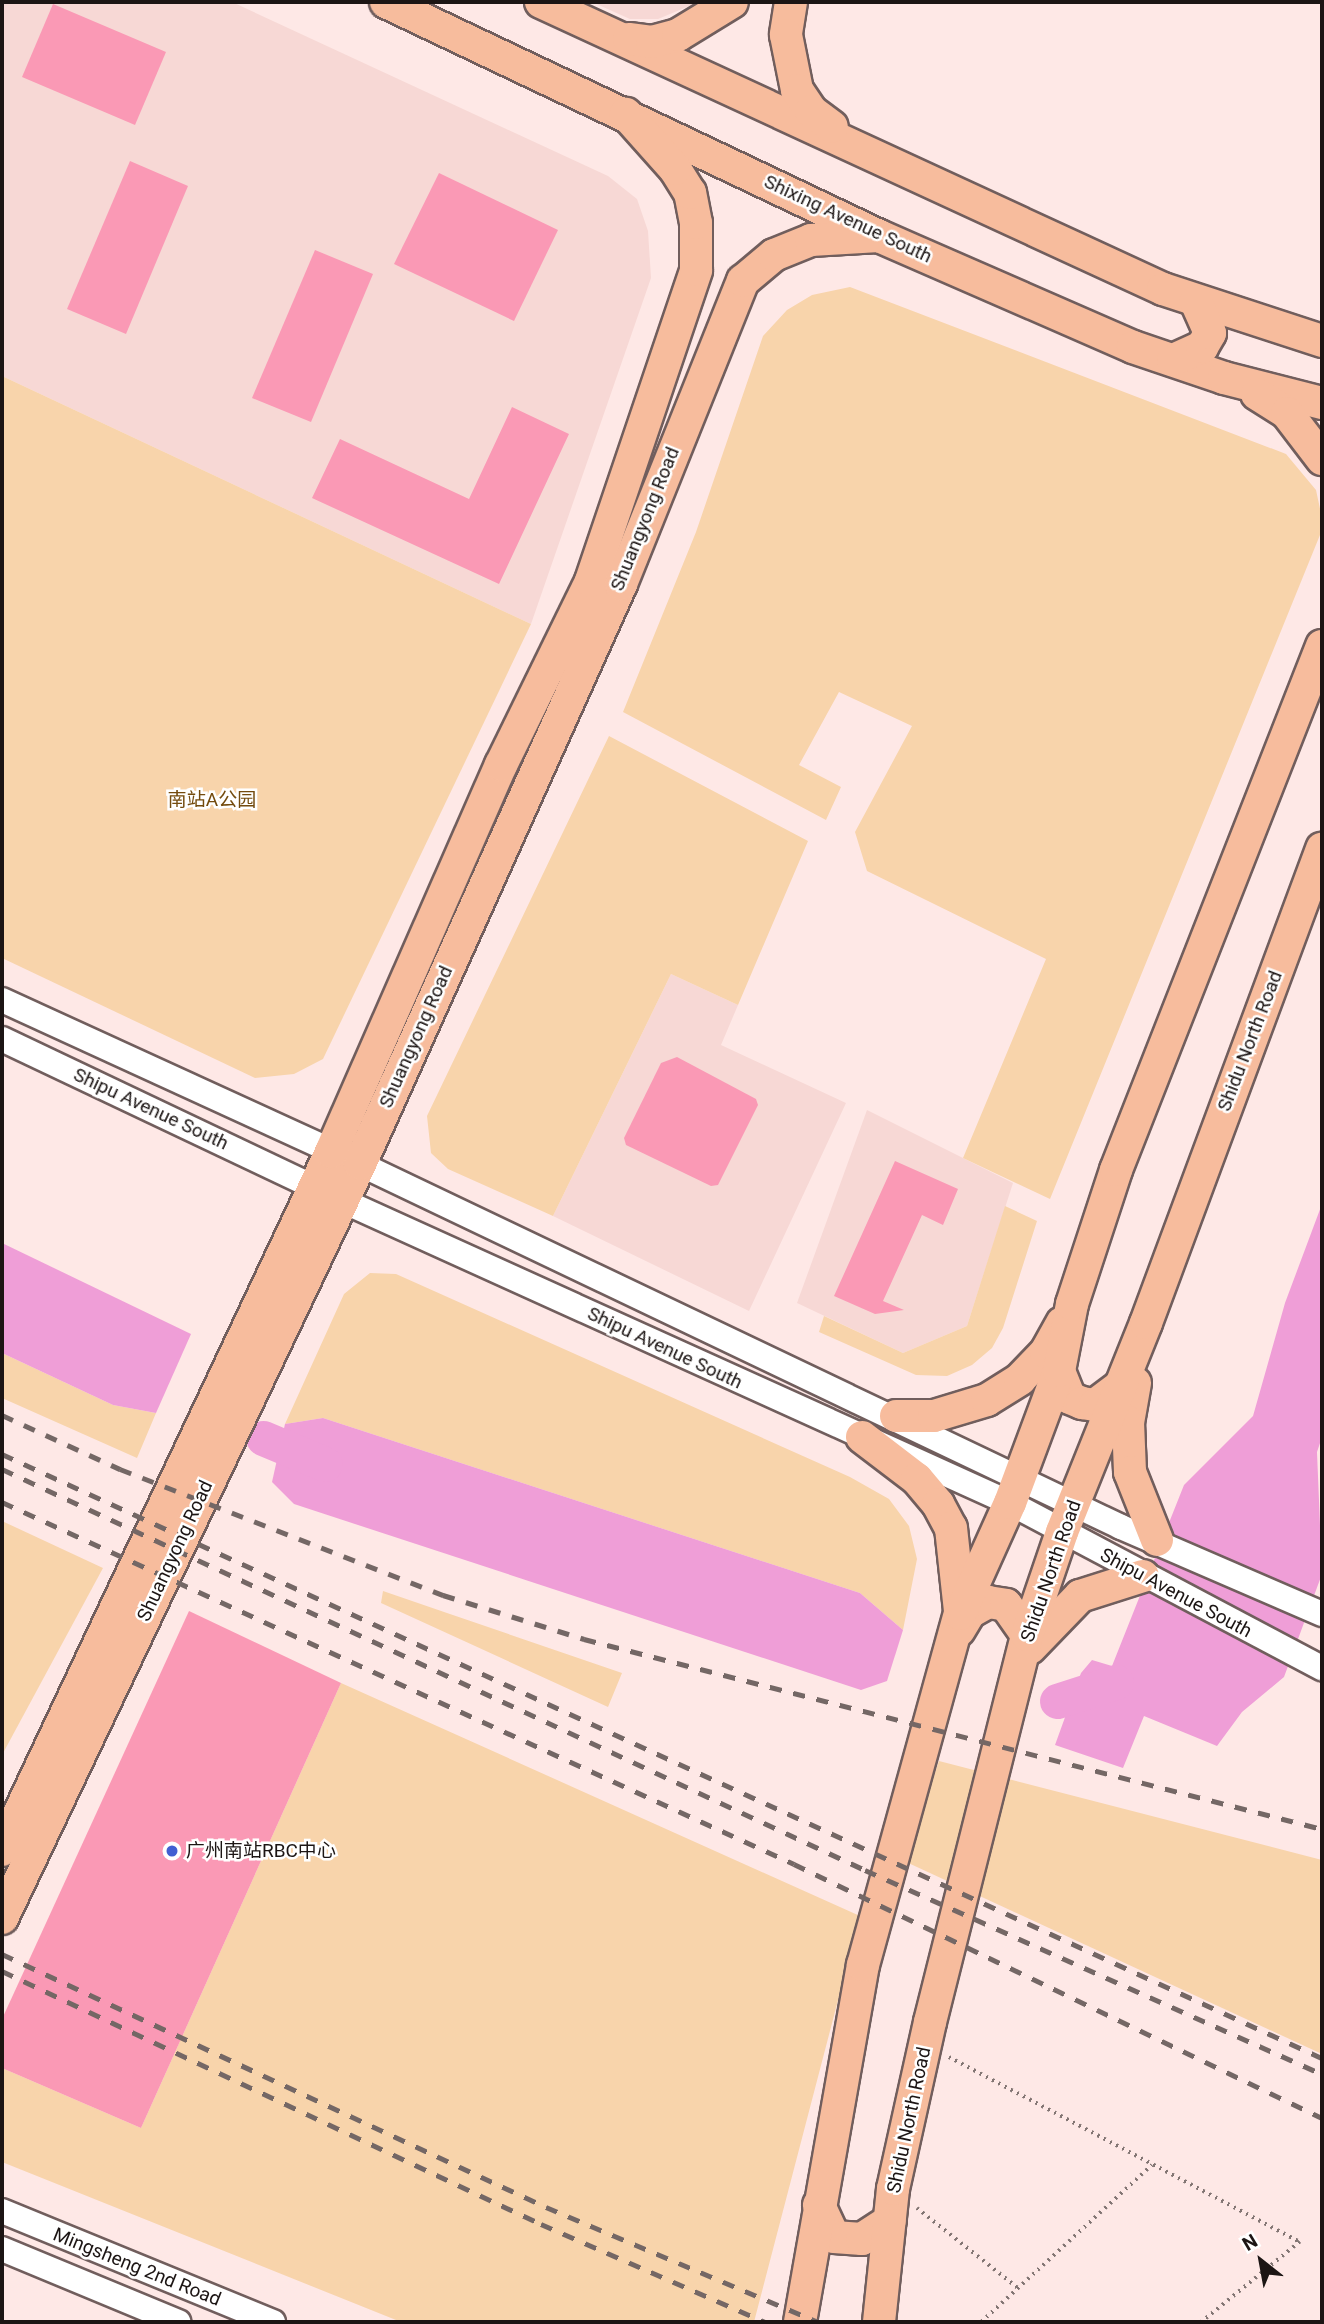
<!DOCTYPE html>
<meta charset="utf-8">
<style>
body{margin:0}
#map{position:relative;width:1324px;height:2324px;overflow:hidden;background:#fee8e6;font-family:Roboto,"Noto Sans SC",sans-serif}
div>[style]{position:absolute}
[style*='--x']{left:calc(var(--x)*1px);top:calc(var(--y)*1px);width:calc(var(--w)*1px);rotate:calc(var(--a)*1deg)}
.built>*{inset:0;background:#f7d8d5}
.green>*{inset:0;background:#f8d4ab}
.water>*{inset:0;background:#ef9ed7}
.river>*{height:35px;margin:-17.5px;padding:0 17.5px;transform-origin:17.5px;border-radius:17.5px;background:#ef9ed7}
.building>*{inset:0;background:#fa99b5}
.path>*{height:3.5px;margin-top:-1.75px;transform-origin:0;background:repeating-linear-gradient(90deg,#827573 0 2px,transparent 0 7px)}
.roads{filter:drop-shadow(2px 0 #715e5d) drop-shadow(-2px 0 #715e5d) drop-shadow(0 2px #715e5d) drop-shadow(0 -2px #715e5d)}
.minor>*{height:24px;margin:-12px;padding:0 12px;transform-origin:12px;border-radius:12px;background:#fff}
.major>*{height:32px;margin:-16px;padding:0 16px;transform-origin:16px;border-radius:16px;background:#f7bc9d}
.rail>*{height:5px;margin-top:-2.5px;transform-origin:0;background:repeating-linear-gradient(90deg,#746765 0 12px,transparent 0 24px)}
.dots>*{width:19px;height:19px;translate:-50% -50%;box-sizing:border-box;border:4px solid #fff;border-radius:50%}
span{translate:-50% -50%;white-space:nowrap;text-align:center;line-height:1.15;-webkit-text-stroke:5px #fff;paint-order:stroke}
.street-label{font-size:19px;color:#1c1514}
.park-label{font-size:19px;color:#744b0e}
.poi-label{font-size:19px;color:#1c1514}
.left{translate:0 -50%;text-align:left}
.frame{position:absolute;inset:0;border:4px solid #1c1514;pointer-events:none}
.north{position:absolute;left:1226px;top:2226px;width:70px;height:70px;-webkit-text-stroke:5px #fff;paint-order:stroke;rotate:329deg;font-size:19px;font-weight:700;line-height:28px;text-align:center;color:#1c1514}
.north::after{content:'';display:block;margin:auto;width:24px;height:32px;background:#1c1514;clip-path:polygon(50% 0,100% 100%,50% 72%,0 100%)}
</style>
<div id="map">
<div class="built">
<i style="clip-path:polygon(2px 2px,232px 2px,608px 176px,637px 199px,648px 231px,651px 278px,531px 624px,2px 376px)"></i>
<i style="clip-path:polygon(592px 2px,699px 2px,658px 19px,630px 19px)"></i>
<i style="clip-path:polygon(671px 974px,738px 1005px,721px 1045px,846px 1103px,749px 1311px,553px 1216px)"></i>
<i style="clip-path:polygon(867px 1110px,1013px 1183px,967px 1326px,903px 1353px,797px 1303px)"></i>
</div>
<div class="green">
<i style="clip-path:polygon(850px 287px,1286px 454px,1316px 490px,1322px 518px,1322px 530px,1050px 1199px,963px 1158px,1046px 959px,867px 871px,855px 832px,912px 726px,839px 692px,799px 765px,841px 787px,826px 820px,623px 712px,696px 532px,763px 336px,787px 310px,812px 295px)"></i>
<i style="clip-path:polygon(2px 376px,531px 624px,323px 1059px,294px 1074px,255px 1078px,2px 958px)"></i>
<i style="clip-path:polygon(609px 736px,808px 841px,738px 1005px,671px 974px,553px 1216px,448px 1169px,431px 1153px,427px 1116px)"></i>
<i style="clip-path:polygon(1005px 1206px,1037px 1221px,1003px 1328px,992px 1348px,972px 1365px,947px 1376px,916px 1375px,819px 1332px,824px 1316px,903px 1353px,967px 1326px)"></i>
<i style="clip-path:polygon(370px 1273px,396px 1274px,850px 1477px,889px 1499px,909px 1526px,917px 1559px,903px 1630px,860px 1593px,323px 1418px,285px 1424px,344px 1294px)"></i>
<i style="clip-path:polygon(2px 1353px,113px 1405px,156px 1413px,137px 1458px,2px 1398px)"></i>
<i style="clip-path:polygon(2px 1521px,103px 1568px,2px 1755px)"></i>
<i style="clip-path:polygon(383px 1591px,447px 1613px,622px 1673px,608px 1707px,381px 1603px)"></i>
<i style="clip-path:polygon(341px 1683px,860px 1916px,754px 2322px,401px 2322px,2px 2162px,2px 2068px,141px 2128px)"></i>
<i style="clip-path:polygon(939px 1761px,1322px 1860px,1322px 2054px,904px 1861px)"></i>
</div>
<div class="water">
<i style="clip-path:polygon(1322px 1204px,1322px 1437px,1317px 1452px,1322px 1574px,1284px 1677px,1242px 1712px,1217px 1746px,1144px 1716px,1123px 1768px,1055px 1745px,1081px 1673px,1092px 1660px,1112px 1666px,1184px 1485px,1253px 1416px,1285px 1303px)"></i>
<i style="clip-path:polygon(2px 1243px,191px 1334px,156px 1413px,113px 1405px,2px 1353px)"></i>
<i style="clip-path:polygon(323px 1418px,860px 1593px,903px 1630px,887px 1681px,861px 1690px,294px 1504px,272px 1482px,285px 1424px)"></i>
</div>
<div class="river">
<i style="--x:263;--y:1438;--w:67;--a:22.8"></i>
<i style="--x:1057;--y:1701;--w:62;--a:-17.9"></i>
</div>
<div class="building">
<i style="clip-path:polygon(53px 4px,166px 52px,135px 125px,22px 77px)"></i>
<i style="clip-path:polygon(130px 161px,188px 186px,126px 334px,67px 309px)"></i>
<i style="clip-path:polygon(439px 173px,558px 230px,514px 321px,394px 264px)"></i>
<i style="clip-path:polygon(315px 250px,373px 274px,311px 422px,252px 398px)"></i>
<i style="clip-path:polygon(512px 407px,569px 434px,499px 584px,312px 498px,340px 439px,469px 499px)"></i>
<i style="clip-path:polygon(677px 1057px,756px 1099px,758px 1105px,718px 1185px,711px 1186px,626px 1145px,624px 1138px,661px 1063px)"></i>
<i style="clip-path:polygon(895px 1161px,958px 1189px,943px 1225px,922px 1215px,883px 1301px,904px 1310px,875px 1314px,834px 1296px)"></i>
<i style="clip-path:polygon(189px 1611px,341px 1683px,141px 2128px,2px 2068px,2px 2019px)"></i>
</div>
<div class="path">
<i style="--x:949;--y:2057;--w:397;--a:27.8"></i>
<i style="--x:1300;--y:2242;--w:127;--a:140.8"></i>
<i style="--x:917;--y:2208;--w:129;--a:38.4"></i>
<i style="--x:981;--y:2322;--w:232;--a:-42.6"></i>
</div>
<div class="roads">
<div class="minor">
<i style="--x:2;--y:1000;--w:394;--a:24.6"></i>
<i style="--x:360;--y:1164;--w:843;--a:25.5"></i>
<i style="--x:1121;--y:1527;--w:219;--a:23.4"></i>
<i style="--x:2;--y:1039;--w:375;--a:25.4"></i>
<i style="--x:341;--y:1200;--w:734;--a:24.37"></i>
<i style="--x:1010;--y:1503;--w:353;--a:27.9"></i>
<i style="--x:2;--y:2211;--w:293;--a:22.3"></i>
<i style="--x:2;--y:2249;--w:191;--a:22.5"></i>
</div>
<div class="major">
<i style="--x:386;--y:2;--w:546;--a:25.39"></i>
<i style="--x:879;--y:236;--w:277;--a:23.6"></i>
<i style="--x:1133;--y:347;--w:96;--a:18.8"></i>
<i style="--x:1224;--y:378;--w:101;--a:14.3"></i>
<i style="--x:541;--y:2;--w:685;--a:24.77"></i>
<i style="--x:1163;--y:289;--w:167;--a:18.1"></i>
<i style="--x:791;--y:2;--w:33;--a:99"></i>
<i style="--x:786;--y:35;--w:56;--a:78.7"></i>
<i style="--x:797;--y:90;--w:25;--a:56"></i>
<i style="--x:811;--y:111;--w:26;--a:37"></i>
<i style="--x:629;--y:39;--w:23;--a:7"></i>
<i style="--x:652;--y:42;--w:27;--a:-15"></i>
<i style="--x:678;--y:35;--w:63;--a:-31.4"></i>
<i style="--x:1173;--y:360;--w:32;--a:-24"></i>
<i style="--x:1202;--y:347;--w:16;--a:-60"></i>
<i style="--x:1210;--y:333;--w:35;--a:-114"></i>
<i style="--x:1257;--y:394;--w:36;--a:32"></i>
<i style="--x:1287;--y:413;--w:58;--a:52.7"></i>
<i style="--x:1059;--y:1371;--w:29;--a:68"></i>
<i style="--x:1070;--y:1398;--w:13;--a:23"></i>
<i style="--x:1082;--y:1403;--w:13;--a:9"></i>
<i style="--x:1095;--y:1405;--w:31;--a:-37"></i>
<i style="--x:1135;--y:1383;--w:40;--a:100"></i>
<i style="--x:1128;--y:1422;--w:50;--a:87.7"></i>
<i style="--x:1130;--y:1472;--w:73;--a:68.3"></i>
<i style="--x:896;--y:1416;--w:38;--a:0"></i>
<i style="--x:934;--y:1416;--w:55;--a:-16.8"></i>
<i style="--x:987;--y:1400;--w:39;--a:-32"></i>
<i style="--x:1020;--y:1379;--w:37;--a:-46"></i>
<i style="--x:1046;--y:1352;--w:33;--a:-61"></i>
<i style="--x:862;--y:1437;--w:69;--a:37.4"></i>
<i style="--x:917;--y:1479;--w:33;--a:50"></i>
<i style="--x:938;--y:1504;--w:27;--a:62"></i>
<i style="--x:951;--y:1528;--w:83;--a:83.8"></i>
<i style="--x:959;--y:1630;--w:21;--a:-59"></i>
<i style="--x:970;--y:1612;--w:21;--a:-29"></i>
<i style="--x:988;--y:1602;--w:18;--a:9"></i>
<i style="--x:1006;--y:1605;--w:37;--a:55"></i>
<i style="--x:1030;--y:1648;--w:72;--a:-46.1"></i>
<i style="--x:1080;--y:1596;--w:66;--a:-17.6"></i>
<i style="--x:2;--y:1850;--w:772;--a:-64.76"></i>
<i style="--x:331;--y:1152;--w:423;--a:-66.3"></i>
<i style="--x:501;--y:765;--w:205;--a:-63.9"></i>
<i style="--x:591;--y:581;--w:328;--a:-71.3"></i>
<i style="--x:696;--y:270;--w:47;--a:-90"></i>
<i style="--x:696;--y:223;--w:31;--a:-101"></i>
<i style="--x:690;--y:193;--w:28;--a:-122"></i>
<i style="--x:675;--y:169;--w:74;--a:-131.7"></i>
<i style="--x:2;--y:1918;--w:835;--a:-64.6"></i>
<i style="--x:360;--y:1164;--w:636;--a:-65.77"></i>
<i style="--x:621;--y:584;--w:327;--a:-68.1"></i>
<i style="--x:743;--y:281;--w:40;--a:-40"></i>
<i style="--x:774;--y:255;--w:40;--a:-22"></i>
<i style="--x:811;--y:240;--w:68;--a:-3.4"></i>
<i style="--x:819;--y:2205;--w:35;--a:65"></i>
<i style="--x:834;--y:2237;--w:28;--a:4"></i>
<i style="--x:862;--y:2239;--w:33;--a:-33"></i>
<i style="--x:800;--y:2322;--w:363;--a:-80"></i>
<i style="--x:863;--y:1965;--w:364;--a:-74.6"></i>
<i style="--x:960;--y:1614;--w:122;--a:-65.8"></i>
<i style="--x:1010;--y:1503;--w:141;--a:-69.6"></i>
<i style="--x:1059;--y:1371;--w:68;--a:-79"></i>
<i style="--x:1072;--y:1304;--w:141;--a:-71.8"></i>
<i style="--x:1116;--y:1170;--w:563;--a:-68.54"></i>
<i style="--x:879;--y:2322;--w:134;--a:-84"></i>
<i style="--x:893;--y:2189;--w:171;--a:-77.5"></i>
<i style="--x:930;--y:2022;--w:399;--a:-75.9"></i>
<i style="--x:1027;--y:1635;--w:109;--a:-71.2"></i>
<i style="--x:1062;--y:1532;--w:225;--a:-68.1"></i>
<i style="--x:1146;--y:1323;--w:506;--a:-69.63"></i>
</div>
</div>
<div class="rail">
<i style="--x:2;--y:1415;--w:130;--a:24.6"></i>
<i style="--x:120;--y:1469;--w:347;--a:21.3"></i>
<i style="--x:443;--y:1595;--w:148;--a:17.3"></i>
<i style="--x:584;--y:1639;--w:762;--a:14.44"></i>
<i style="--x:2;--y:1454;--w:1452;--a:24.59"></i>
<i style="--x:2;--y:1469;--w:952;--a:24.92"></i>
<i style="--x:865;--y:1870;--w:500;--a:24.06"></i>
<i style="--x:2;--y:1502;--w:871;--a:24.56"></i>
<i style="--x:794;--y:1864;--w:586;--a:25.69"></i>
<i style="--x:2;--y:1954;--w:600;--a:24.94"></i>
<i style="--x:546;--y:2207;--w:295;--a:22.9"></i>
<i style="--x:2;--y:1971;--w:595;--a:25.14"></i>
<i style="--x:541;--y:2224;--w:244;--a:23.6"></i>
</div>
<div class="dots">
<i style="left:172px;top:1851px;background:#415fd2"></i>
</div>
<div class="street-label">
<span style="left:848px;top:219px;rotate:25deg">Shixing Avenue South</span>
<span style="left:645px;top:519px;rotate:-68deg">Shuangyong Road</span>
<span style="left:416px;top:1037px;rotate:-66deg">Shuangyong Road</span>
<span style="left:1250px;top:1041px;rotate:-69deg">Shidu North Road</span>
<span style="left:151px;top:1109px;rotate:25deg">Shipu Avenue South</span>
<span style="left:665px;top:1348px;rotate:25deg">Shipu Avenue South</span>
<span style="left:175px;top:1551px;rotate:-65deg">Shuangyong Road</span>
<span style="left:1051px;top:1571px;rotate:-71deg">Shidu North Road</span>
<span style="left:1176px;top:1593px;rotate:28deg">Shipu Avenue South</span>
<span style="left:909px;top:2120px;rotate:-78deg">Shidu North Road</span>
<span style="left:137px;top:2267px;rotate:22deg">Mingsheng 2nd Road</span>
</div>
<div class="park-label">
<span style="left:212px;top:800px">南站A公园</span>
</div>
<div class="poi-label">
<span class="left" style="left:186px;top:1851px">广州南站RBC中心</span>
</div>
<div class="frame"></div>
<div class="north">N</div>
</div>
